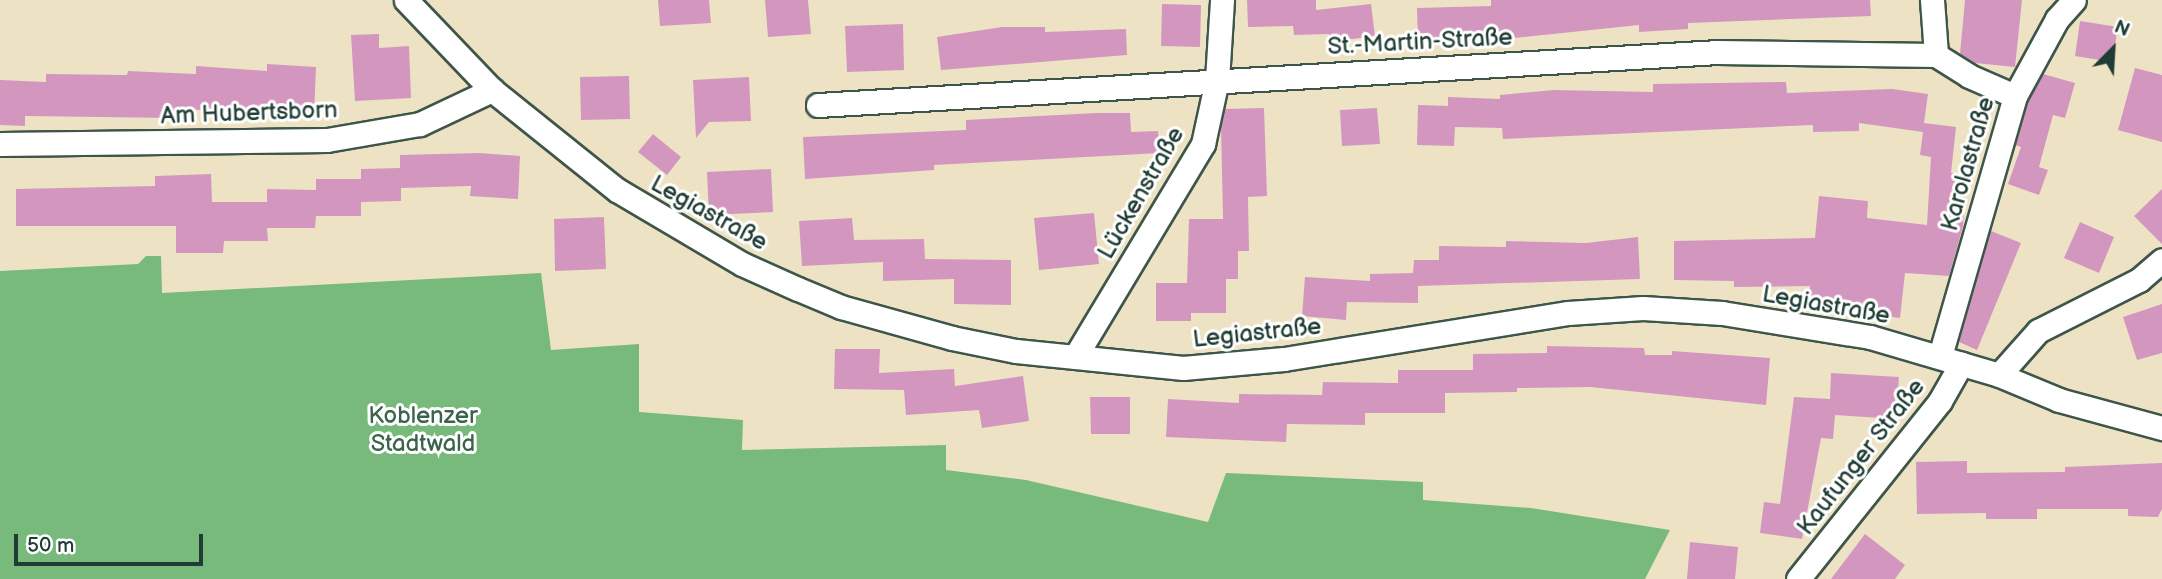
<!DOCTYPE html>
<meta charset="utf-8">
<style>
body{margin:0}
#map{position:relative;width:2162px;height:579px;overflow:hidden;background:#ede3c4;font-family:"Balsamiq Sans",sans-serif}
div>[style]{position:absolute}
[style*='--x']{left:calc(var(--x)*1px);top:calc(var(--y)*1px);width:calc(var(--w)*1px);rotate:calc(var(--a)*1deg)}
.forest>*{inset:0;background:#78b97c}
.building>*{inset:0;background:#d397bf}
.roads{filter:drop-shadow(2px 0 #3e564a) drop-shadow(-2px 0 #3e564a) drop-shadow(0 2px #3e564a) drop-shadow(0 -2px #3e564a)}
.street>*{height:23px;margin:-11.5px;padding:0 11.5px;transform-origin:11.5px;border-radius:11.5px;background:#fff}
span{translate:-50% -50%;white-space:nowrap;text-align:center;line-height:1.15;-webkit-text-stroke:6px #fff;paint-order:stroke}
.street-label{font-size:24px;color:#1f3d34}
.park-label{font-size:24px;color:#3c644c}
.north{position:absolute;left:2078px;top:14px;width:70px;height:70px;-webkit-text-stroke:5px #fff;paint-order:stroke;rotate:24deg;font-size:19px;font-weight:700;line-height:28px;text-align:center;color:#1f3d34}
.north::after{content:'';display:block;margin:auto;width:24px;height:32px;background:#1f3d34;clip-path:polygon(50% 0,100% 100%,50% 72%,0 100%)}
.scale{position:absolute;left:14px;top:534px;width:189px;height:32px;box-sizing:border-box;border:4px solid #1f3d34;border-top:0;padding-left:9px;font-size:21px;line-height:24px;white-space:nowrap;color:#1f3d34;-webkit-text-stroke:5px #fff;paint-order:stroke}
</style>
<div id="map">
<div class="forest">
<i style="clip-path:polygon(146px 256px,161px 256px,162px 293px,541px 273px,551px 350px,639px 344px,639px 412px,743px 420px,742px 450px,946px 445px,946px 470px,1026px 480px,1208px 522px,1226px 473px,1423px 482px,1423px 500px,1531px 508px,1670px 530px,1645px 579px,0 579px,0 271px,138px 264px)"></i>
</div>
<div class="building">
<i style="clip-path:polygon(658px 0,709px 0,711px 23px,660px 26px)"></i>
<i style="clip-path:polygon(765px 0,808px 0,811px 34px,768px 37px)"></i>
<i style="clip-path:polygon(1247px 0,1316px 0,1316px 10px,1371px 4px,1375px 36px,1330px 42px,1329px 34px,1294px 35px,1293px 26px,1248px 27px)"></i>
<i style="clip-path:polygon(1491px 0,1870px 0,1871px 16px,1688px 23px,1688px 29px,1639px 32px,1639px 25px,1495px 40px,1418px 41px,1417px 8px,1491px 6px)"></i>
<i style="clip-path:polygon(1965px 0,2022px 0,2015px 67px,1975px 63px,1960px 54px)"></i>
<i style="clip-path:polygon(1162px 4px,1201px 5px,1200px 47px,1161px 46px)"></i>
<i style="clip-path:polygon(2080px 21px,2118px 27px,2112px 62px,2075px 56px)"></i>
<i style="clip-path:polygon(903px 24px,904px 70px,847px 72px,845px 26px)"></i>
<i style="clip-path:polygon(1002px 27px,1045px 27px,1045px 32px,1126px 29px,1127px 55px,941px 70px,937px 37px)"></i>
<i style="clip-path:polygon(379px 34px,379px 48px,409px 46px,411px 98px,355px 101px,351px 35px)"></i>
<i style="clip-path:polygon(267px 64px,316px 67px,314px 114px,175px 109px,174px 118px,25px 116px,25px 126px,0 125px,0 80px,46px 82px,46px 74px,127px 75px,128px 71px,196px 74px,196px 66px,267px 71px)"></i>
<i style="clip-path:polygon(2135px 68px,2162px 75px,2162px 142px,2118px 130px)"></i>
<i style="clip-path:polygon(2043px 74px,2075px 83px,2065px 118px,2053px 115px,2039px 167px,2048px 170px,2039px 195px,2008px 184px,2021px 147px,2015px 145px,2028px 101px)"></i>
<i style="clip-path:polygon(629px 76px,630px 119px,581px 120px,580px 77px)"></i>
<i style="clip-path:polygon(749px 77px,751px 121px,709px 122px,696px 138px,693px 80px)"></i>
<i style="clip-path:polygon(1786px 82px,1787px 93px,1892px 89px,1928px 94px,1924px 123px,1956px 127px,1951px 173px,1967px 174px,1963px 226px,1949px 276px,1905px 273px,1900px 318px,1854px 312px,1855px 305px,1808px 300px,1810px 286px,1734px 287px,1734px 281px,1674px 280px,1674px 241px,1815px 238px,1819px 196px,1868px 201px,1867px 218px,1927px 225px,1931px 157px,1920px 155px,1923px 132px,1859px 123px,1859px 131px,1813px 132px,1813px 125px,1503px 139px,1502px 128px,1455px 127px,1454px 146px,1417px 145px,1418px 105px,1448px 106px,1448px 97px,1500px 99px,1500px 95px,1554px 90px,1653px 92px,1653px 84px)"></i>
<i style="clip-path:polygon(1264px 108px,1267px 196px,1248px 197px,1249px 251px,1238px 251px,1238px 279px,1226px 279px,1226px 313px,1191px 313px,1191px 321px,1156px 321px,1156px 283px,1187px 283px,1189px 219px,1223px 219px,1221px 127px,1225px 109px)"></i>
<i style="clip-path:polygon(1377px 108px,1380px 144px,1342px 146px,1340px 110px)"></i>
<i style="clip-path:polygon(1096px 113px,1130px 113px,1131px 132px,1158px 131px,1160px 153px,934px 165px,934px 170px,805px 179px,803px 137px,966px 130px,966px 120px)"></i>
<i style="clip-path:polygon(653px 134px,681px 157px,667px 175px,638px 152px)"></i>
<i style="clip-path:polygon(479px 153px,520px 156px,518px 199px,470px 196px,471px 186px,401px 188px,401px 201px,361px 202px,361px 216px,316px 216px,315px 228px,267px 228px,268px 241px,224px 241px,223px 253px,176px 253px,176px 226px,16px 226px,16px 189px,155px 186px,155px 176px,211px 174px,212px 202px,267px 202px,267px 189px,316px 190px,316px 179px,361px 179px,361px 169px,400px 168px,400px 155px)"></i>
<i style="clip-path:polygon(771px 169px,773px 212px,709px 215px,707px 172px)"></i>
<i style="clip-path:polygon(2162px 189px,2162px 244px,2134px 216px)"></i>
<i style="clip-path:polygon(1094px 213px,1099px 264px,1039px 270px,1034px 218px)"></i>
<i style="clip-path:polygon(604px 217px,606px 269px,555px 271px,554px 219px)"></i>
<i style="clip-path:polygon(852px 218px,854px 240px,924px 239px,925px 259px,1011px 260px,1011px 305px,954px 304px,954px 279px,883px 281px,883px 262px,802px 266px,799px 221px)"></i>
<i style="clip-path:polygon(2080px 222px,2114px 237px,2099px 273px,2064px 258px)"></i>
<i style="clip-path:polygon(1991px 231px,2021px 243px,1977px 350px,1959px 342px)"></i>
<i style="clip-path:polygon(1638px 237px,1640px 279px,1418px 286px,1418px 303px,1347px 302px,1346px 320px,1302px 316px,1305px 277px,1370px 281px,1370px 274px,1413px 273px,1414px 260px,1439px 260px,1439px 246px,1506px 247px,1506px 241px,1586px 243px)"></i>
<i style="clip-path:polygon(2162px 304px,2162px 353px,2137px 360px,2123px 317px)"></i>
<i style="clip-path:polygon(1547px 346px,1644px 348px,1645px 355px,1672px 355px,1672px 351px,1770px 358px,1766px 405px,1590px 387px,1517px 388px,1517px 392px,1445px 393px,1445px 413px,1365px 413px,1365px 425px,1287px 424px,1286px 442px,1166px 437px,1168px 399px,1239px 403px,1239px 394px,1322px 395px,1323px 382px,1398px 383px,1398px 370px,1473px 370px,1473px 354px,1547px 353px)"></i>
<i style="clip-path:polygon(835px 349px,880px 349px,879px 373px,954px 369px,955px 386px,1023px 376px,1029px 421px,982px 428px,979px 410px,906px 415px,904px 390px,834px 389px)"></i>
<i style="clip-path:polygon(1831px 373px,1899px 377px,1896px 419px,1835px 415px,1833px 439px,1821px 438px,1802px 539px,1760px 533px,1764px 502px,1780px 504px,1794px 397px,1830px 399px)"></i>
<i style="clip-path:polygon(1090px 397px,1130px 397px,1130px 434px,1091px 434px)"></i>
<i style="clip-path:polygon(1967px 461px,1967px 473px,2065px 472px,2065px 467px,2162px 463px,2162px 509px,2158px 517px,2128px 516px,2128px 509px,2037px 509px,2037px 519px,1986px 519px,1986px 513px,1917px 514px,1916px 462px)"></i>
<i style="clip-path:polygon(1865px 534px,1905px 565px,1895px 579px,1831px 579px)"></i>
<i style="clip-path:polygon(1690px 542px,1738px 547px,1735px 579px,1687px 579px)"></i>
</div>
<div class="roads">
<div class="street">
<i style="--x:406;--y:0;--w:124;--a:46.3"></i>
<i style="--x:492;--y:90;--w:160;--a:38.7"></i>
<i style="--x:617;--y:190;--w:145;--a:30.6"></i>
<i style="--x:742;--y:264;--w:61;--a:24.1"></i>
<i style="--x:798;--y:289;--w:47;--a:22.7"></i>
<i style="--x:841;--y:307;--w:115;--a:15.6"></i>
<i style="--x:952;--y:338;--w:65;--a:11.5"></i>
<i style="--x:1016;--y:351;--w:168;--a:5.8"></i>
<i style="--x:1183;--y:368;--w:101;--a:-5.1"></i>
<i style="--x:1284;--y:359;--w:288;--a:-9.2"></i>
<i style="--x:1568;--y:313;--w:75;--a:-3.8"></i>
<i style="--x:1643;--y:308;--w:79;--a:3.6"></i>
<i style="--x:1722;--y:313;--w:150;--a:9.2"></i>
<i style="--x:1870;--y:337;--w:134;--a:16.4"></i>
<i style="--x:1999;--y:375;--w:65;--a:22.6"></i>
<i style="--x:2059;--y:400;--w:107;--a:15.2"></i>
<i style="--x:1932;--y:0;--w:55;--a:85.8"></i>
<i style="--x:818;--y:105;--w:902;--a:-3.37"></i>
<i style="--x:1718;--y:52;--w:218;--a:0.8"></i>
<i style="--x:1936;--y:55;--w:39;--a:32"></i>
<i style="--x:1969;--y:76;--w:50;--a:23.5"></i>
<i style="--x:0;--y:144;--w:327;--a:-0.7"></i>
<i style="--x:327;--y:140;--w:94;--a:-9.8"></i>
<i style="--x:420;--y:124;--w:80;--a:-25.3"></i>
<i style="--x:1940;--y:356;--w:271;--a:-73.9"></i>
<i style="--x:2015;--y:96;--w:88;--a:-61.4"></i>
<i style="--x:2057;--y:19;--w:25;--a:-48"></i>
<i style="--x:1075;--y:357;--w:249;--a:-59"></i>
<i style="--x:1203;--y:144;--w:66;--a:-77.7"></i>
<i style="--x:1217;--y:80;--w:80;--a:-86.4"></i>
<i style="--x:1999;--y:375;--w:59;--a:-48.4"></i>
<i style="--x:2038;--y:331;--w:113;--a:-26.8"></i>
<i style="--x:2139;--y:280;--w:30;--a:-41"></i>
<i style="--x:1798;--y:579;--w:228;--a:-51.4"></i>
<i style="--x:1940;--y:401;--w:43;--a:-60.4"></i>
</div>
</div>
<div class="street-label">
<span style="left:1420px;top:42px;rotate:-3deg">St.-Martin-Straße</span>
<span style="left:249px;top:113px;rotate:-2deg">Am Hubertsborn</span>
<span style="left:1968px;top:164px;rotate:-74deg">Karolastraße</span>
<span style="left:1141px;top:193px;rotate:-60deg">Lückenstraße</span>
<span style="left:709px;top:213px;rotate:29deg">Legiastraße</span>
<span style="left:1826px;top:305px;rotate:10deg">Legiastraße</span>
<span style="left:1257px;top:333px;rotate:-6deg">Legiastraße</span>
<span style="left:1861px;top:457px;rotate:-52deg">Kaufunger Straße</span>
</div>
<div class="park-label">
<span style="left:423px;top:430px">Koblenzer<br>Stadtwald</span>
</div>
<div class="north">N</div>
<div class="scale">50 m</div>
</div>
